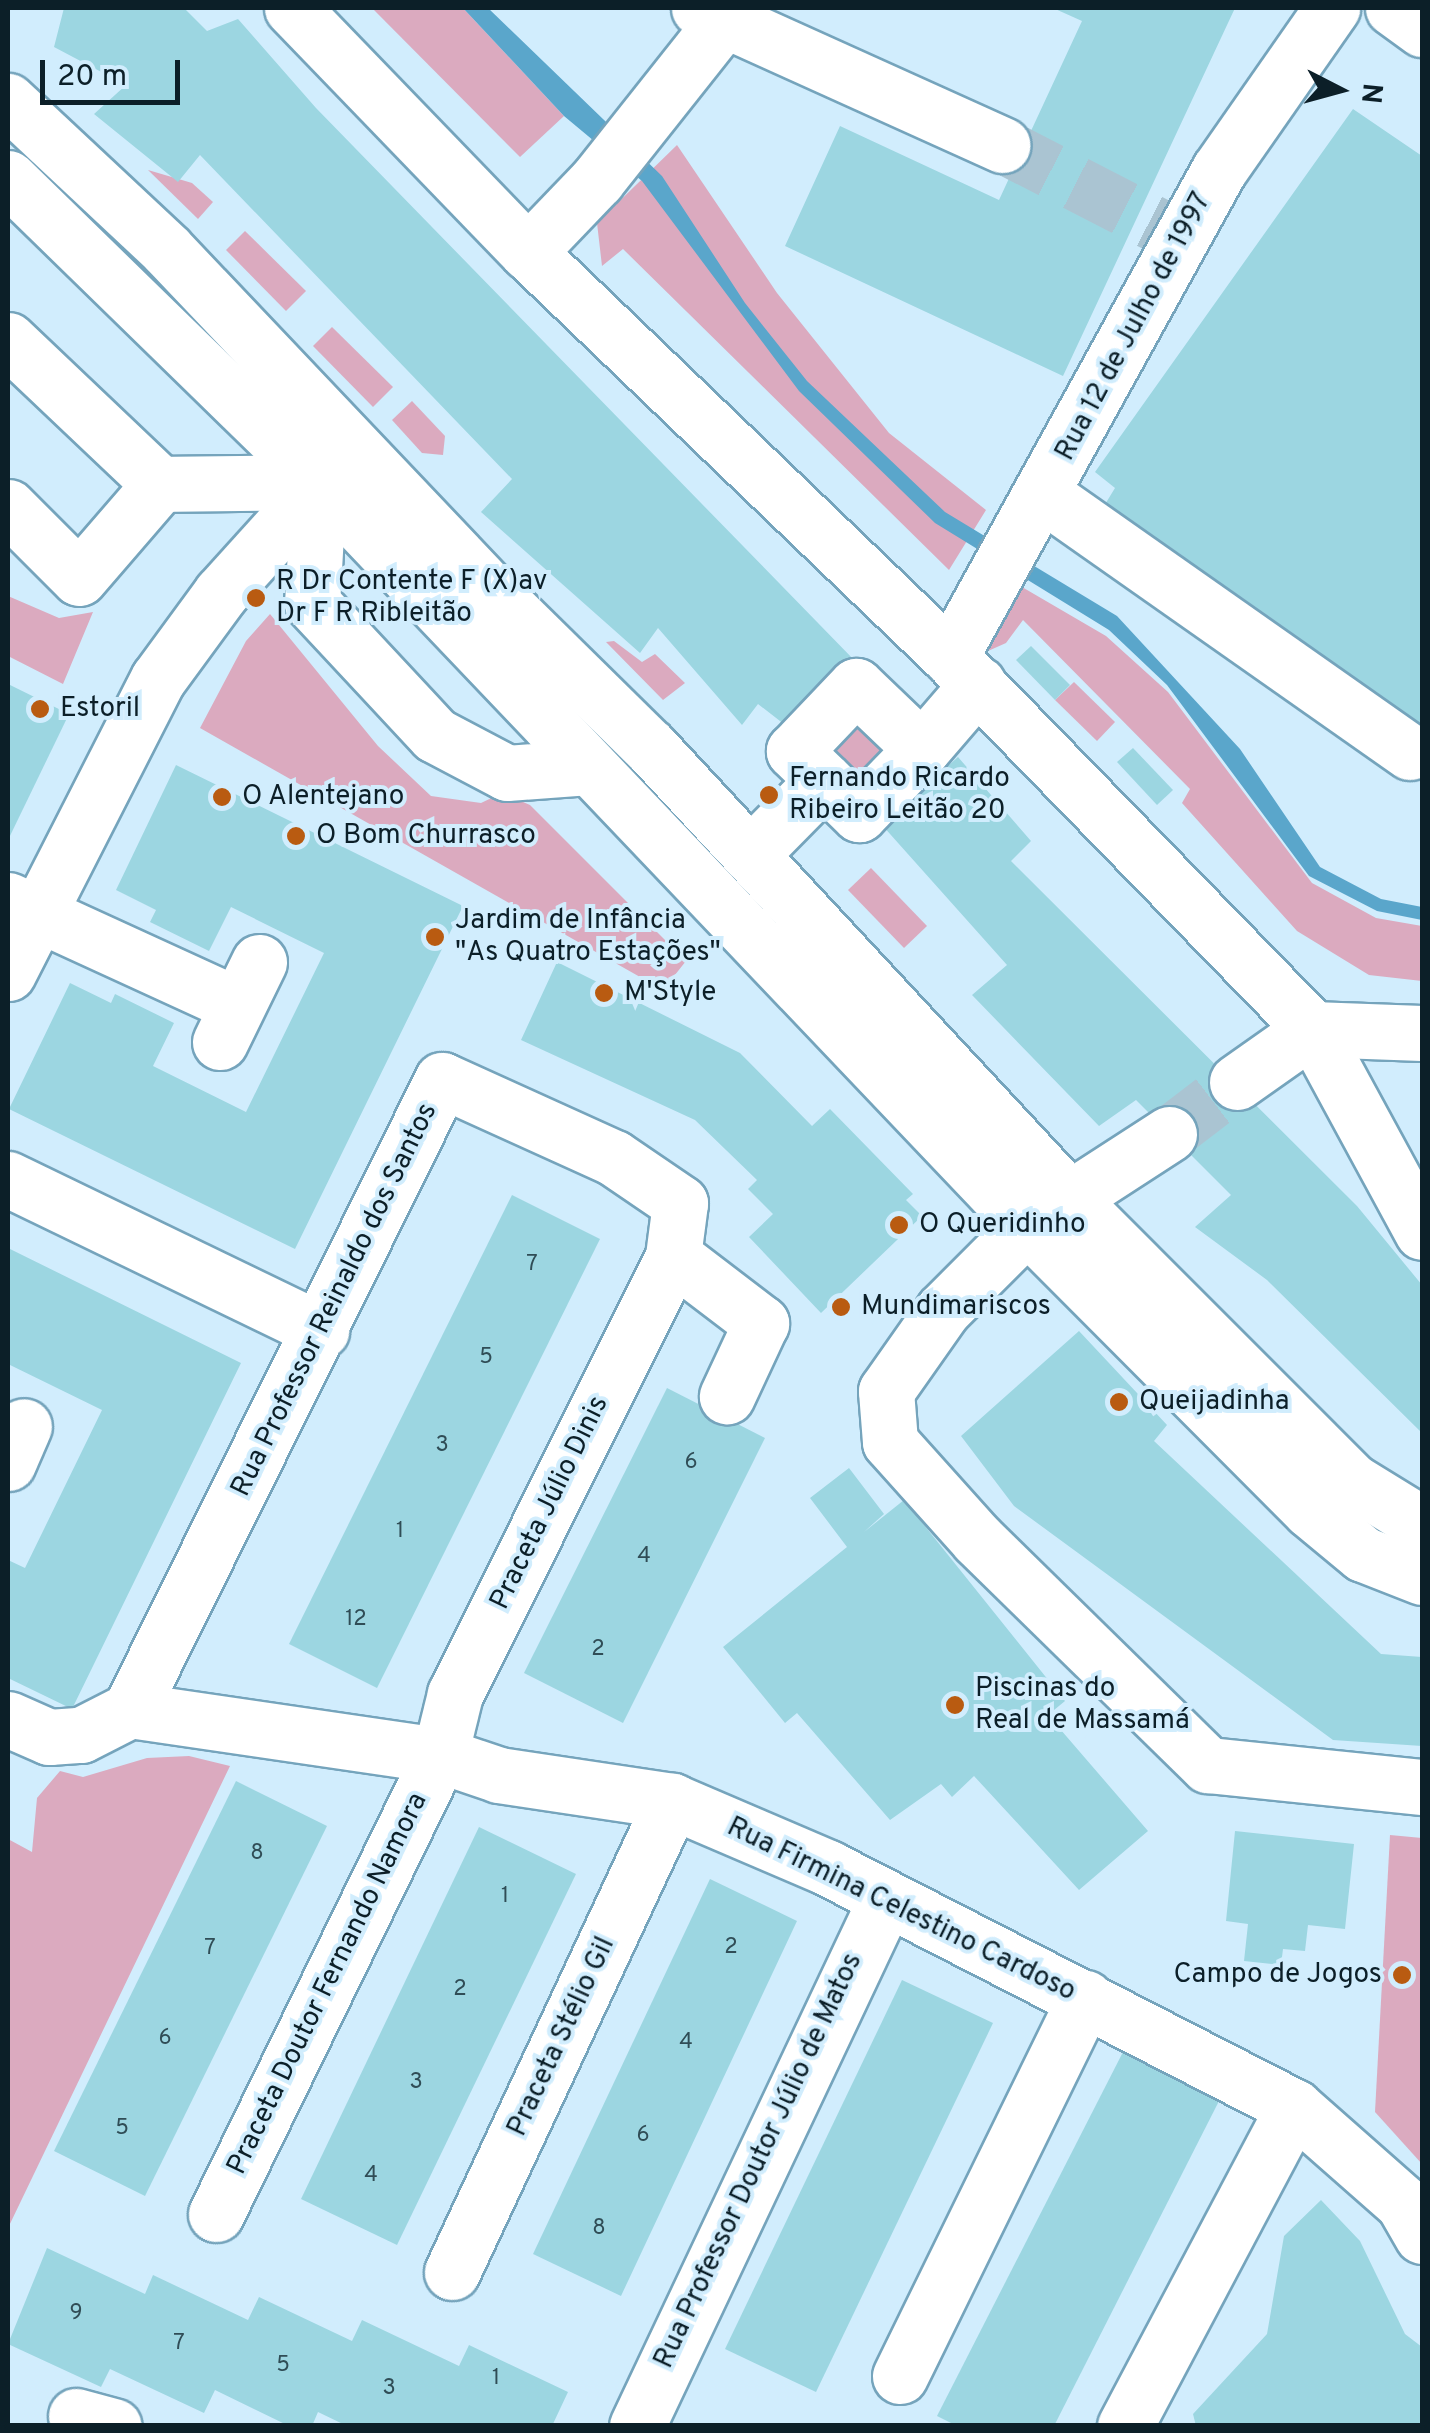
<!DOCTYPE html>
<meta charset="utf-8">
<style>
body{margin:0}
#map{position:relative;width:1430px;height:2433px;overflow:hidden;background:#d1edfd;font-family:Overpass,sans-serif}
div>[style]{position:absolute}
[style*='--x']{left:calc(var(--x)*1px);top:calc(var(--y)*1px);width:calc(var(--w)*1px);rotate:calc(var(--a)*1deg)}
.green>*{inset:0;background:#dbaabf}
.water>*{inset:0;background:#5aa6cb}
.building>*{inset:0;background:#9cd6e1}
.minor-tunnel>*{height:55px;margin-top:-27.5px;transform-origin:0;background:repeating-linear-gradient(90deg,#aac4d2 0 55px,transparent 0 83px)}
.roads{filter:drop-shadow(2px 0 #75a4bc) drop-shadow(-2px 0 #75a4bc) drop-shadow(0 2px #75a4bc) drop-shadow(0 -2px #75a4bc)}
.minor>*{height:55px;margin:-27.5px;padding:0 27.5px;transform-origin:27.5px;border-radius:27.5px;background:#fff}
.dots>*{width:28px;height:28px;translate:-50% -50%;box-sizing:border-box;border:5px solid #d1edfd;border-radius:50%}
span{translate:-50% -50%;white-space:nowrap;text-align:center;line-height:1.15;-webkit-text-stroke:8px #d1edfd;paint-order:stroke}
.number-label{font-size:22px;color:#304d56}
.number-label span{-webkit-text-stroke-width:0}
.street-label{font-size:28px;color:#0c1f28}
.poi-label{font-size:28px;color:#0c1f28}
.left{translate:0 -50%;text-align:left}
.right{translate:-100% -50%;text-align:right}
.frame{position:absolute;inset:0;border:10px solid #0c1f28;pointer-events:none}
.north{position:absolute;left:1290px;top:40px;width:100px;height:100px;-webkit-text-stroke:8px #d1edfd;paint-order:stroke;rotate:96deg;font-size:28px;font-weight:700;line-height:40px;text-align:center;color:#0c1f28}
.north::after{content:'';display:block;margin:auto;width:35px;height:45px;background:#0c1f28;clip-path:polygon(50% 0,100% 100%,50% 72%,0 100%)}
.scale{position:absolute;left:40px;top:60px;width:140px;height:45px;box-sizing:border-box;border:5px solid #0c1f28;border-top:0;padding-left:12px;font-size:30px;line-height:35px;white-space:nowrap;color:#0c1f28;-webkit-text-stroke:8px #d1edfd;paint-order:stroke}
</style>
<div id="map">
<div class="green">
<i style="clip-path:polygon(372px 8px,463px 8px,564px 116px,520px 157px)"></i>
<i style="clip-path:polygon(677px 145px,777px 293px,889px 433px,986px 510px,949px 570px,623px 249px,602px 266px,597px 223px)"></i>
<i style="clip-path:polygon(148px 170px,192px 183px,213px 202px,198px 219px)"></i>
<i style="clip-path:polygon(245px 231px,306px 291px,286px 311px,226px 250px)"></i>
<i style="clip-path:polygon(332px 327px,393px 387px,373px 407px,313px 346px)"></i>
<i style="clip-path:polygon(412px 401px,445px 436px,443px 455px,422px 453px,392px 420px)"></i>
<i style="clip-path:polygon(1015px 583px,1106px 636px,1168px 692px,1312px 883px,1376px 918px,1422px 926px,1422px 981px,1369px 975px,1297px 931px,1182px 803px,1190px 789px,1023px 620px,1006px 643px,988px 651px)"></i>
<i style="clip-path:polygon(8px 596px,59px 618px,93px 612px,63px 684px,8px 656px)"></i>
<i style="clip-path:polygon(270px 614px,378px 746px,431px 796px,481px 803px,502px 793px,530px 805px,686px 961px,663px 990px,200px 728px,246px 641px)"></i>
<i style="clip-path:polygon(614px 641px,642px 662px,655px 654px,685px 683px,663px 700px,606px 642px)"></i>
<i style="clip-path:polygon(1074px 682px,1115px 722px,1097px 741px,1055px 700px)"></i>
<i style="clip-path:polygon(856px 686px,922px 749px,859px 814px,794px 751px)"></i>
<i style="clip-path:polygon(871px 868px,927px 926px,904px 948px,848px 890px)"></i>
<i style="clip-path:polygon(189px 1756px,230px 1766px,8px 2228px,8px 1839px,32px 1852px,37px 1798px,60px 1771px,83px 1777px,147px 1758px)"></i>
<i style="clip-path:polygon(1390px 1835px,1422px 1838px,1422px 2164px,1375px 2112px)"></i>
</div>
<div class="water">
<i style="clip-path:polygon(463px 8px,488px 8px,662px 176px,745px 303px,807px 381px,945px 512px,1117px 616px,1240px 749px,1320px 867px,1381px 899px,1422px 907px,1422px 920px,1377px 911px,1309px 876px,1167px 685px,1109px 630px,935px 523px,799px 391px,642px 181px,564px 116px)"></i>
</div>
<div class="building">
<i style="clip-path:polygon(64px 8px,184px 8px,207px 31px,238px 19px,316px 108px,856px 662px,798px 735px,758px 704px,742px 725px,658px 628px,640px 653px,481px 512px,512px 479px,200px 155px,178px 182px,94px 114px,126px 85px,54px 47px)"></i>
<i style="clip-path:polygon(1053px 8px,1235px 8px,1063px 376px,785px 246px,840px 126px,999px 200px,1082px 21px)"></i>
<i style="clip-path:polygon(1353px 109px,1422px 156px,1422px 728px,1104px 506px,1115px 488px,1095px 472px)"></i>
<i style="clip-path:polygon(1031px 646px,1070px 685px,1055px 700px,1016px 660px)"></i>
<i style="clip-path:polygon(8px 684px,69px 714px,8px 840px)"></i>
<i style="clip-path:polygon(1133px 748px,1173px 790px,1157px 805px,1117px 762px)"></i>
<i style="clip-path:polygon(958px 757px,1031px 841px,1011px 861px,1357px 1206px,1422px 1285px,1422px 1433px,1267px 1280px,1195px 1227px,1231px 1195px,1136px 1100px,1099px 1126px,972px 995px,1007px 965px,882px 825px)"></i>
<i style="clip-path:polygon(176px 765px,463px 906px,295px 1249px,9px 1109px,70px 983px,111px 1003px,115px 994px,174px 1023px,153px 1066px,246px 1112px,324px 953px,231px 907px,209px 951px,150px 922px,156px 910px,116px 890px)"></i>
<i style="clip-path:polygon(557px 962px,740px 1053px,812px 1126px,830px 1109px,913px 1194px,906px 1200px,922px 1216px,821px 1313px,749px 1237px,773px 1214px,748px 1189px,757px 1180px,695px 1120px,521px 1040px)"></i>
<i style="clip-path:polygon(512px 1195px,600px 1239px,377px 1688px,289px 1644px)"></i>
<i style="clip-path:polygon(8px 1248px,241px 1363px,72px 1709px,8px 1678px,8px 1560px,25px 1568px,102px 1410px,8px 1364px)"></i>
<i style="clip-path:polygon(1079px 1331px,1167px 1425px,1154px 1441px,1381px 1654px,1422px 1657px,1422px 1746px,1333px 1740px,1014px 1506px,961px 1436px)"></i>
<i style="clip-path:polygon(667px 1388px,765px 1438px,623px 1723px,524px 1673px)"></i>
<i style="clip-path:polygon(849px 1468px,884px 1514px,864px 1532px,904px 1500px,1065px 1701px,1048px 1715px,1148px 1831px,1079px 1890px,974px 1776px,952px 1797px,941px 1784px,890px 1820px,797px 1713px,785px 1723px,723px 1647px,847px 1547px,810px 1498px)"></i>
<i style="clip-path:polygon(236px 1781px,327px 1826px,145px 2196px,54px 2151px)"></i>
<i style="clip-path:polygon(479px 1827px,576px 1874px,397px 2245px,301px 2199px)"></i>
<i style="clip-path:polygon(1235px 1831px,1354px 1844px,1345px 1929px,1308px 1925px,1305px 1951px,1283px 1949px,1281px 1965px,1244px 1961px,1248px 1924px,1226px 1921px)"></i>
<i style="clip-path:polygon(710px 1879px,797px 1921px,621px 2296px,533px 2254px)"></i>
<i style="clip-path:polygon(902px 1980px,993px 2023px,816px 2392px,725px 2349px)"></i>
<i style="clip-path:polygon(1123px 2052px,1219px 2101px,1054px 2426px,957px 2426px,937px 2416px)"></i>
<i style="clip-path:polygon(1321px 2200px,1360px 2241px,1405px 2334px,1422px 2347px,1422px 2426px,1196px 2426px,1193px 2414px,1267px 2334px,1284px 2236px)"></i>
<i style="clip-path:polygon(47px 2248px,145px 2294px,153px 2275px,248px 2320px,259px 2297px,352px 2341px,362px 2320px,459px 2366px,469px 2345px,568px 2392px,552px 2426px,347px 2426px,318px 2412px,312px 2426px,289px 2426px,215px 2390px,204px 2413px,110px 2369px,101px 2387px,8px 2344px)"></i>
</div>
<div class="minor-tunnel">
<i style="--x:1002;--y:145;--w:201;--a:27.2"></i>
<i style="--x:1169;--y:1134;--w:86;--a:-37.4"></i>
</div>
<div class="roads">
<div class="minor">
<i style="--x:292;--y:8;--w:339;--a:46"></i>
<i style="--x:528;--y:252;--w:585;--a:43.82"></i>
<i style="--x:950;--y:657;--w:519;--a:45.78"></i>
<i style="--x:1312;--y:1029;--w:231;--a:61.5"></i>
<i style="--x:699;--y:8;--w:333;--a:24.3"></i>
<i style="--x:1393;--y:8;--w:36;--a:36"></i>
<i style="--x:8;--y:101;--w:216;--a:43.1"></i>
<i style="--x:166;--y:249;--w:470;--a:46.5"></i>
<i style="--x:490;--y:590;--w:224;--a:44.5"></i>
<i style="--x:650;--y:747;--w:614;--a:47.11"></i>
<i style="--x:1068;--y:1197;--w:402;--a:45"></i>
<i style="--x:1352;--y:1481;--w:82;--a:31.6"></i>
<i style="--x:8;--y:178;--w:435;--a:44.3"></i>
<i style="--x:319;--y:482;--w:1027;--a:46.42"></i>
<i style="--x:1027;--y:1226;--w:401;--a:45.1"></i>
<i style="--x:1310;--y:1510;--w:69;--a:39.7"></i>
<i style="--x:1363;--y:1554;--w:63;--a:21.3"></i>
<i style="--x:528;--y:252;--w:100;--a:-46.2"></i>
<i style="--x:597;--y:180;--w:204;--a:-51.6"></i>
<i style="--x:8;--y:340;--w:209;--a:43.5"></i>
<i style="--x:319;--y:482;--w:121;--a:93.3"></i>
<i style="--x:312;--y:603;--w:180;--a:47"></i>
<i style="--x:435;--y:735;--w:81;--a:27.8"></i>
<i style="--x:507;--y:773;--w:82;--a:-4.2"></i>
<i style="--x:1044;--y:495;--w:447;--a:35.1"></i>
<i style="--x:8;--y:507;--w:100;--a:45"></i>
<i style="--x:79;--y:578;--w:124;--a:-49.2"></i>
<i style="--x:160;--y:484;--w:159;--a:-0.7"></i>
<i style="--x:950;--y:657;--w:556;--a:-61.09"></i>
<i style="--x:1219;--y:170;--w:198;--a:-55.1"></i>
<i style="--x:824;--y:780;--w:49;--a:44.2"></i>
<i style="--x:859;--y:814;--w:91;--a:-45.9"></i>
<i style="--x:750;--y:855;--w:105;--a:-45.4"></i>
<i style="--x:824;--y:780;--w:42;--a:-136"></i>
<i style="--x:794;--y:751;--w:90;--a:-46.4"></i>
<i style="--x:856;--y:686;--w:91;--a:43.7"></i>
<i style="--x:922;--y:749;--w:86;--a:-49.3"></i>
<i style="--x:8;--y:900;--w:252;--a:24.6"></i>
<i style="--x:8;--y:973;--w:330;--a:-63"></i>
<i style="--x:158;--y:679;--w:107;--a:-53.8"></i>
<i style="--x:221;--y:593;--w:185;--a:-47.9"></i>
<i style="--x:1312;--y:1029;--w:110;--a:2.1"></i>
<i style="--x:220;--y:1042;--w:89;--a:-64"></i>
<i style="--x:1237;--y:1082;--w:92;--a:-35.2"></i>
<i style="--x:1169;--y:1134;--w:169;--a:147.1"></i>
<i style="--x:1027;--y:1226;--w:119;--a:135"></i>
<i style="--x:943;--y:1310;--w:99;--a:125.1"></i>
<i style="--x:886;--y:1391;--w:51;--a:85.5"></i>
<i style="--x:890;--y:1442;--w:132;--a:48.1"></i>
<i style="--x:978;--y:1540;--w:322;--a:44.4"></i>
<i style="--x:1208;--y:1765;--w:215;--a:5.9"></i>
<i style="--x:8;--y:1179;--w:348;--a:25.8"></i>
<i style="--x:8;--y:1463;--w:40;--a:-66.6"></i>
<i style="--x:130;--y:1710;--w:313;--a:8.3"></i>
<i style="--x:440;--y:1755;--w:62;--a:18.7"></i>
<i style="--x:499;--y:1775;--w:175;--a:8.5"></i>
<i style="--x:672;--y:1801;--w:170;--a:23.2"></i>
<i style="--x:828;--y:1868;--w:524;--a:27.15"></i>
<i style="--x:1294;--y:2107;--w:145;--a:41.4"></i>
<i style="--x:1403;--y:2203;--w:38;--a:60"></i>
<i style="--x:130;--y:1710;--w:703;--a:-63.65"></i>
<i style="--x:442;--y:1080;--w:189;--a:24.4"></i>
<i style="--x:614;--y:1158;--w:80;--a:34.3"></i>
<i style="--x:680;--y:1203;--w:53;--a:97.5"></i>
<i style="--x:673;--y:1256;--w:111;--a:37.3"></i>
<i style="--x:761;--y:1323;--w:81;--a:115"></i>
<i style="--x:8;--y:1719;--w:45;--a:23.7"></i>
<i style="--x:49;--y:1737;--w:32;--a:-4"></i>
<i style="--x:81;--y:1735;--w:55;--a:-27"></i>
<i style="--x:216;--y:2214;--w:511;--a:-63.99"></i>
<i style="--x:440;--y:1755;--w:63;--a:-76.2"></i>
<i style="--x:455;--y:1694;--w:489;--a:-63.5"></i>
<i style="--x:452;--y:2272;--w:520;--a:-64.96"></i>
<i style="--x:900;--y:2376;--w:421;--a:-63.9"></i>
<i style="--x:76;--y:2416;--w:39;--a:15"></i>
<i style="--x:637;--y:2426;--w:583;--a:-64.71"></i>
<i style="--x:1125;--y:2426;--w:361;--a:-62.1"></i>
</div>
</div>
<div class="dots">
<i style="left:256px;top:598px;background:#b95b11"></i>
<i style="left:40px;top:709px;background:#b95b11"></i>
<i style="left:769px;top:795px;background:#b95b11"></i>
<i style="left:222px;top:797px;background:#b95b11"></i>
<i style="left:296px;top:836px;background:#b95b11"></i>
<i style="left:435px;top:937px;background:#b95b11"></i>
<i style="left:604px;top:993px;background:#b95b11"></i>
<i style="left:899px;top:1225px;background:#b95b11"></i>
<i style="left:841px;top:1307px;background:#b95b11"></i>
<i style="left:1119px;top:1402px;background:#b95b11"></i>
<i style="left:955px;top:1705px;background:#b95b11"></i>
<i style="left:1402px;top:1975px;background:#b95b11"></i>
</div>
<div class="number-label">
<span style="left:532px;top:1265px">7</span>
<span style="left:486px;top:1358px">5</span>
<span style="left:442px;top:1446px">3</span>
<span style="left:691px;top:1463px">6</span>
<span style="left:400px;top:1532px">1</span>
<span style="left:644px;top:1557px">4</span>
<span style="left:356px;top:1620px">12</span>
<span style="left:598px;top:1650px">2</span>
<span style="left:257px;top:1854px">8</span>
<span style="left:505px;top:1897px">1</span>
<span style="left:731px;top:1948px">2</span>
<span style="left:210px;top:1949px">7</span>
<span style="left:460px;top:1990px">2</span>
<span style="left:165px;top:2039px">6</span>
<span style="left:686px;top:2043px">4</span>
<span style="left:416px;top:2083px">3</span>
<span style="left:122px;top:2129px">5</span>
<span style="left:643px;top:2136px">6</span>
<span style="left:371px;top:2176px">4</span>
<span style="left:599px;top:2229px">8</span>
<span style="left:76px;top:2314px">9</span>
<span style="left:179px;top:2344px">7</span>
<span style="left:283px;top:2366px">5</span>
<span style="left:496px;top:2379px">1</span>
<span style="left:389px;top:2389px">3</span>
</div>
<div class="street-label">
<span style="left:1134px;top:327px;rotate:-62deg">Rua 12 de Julho de 1997</span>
<span style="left:335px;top:1300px;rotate:-64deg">Rua Professor Reinaldo dos Santos</span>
<span style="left:550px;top:1503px;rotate:-64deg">Praceta Júlio Dinis</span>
<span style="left:901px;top:1910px;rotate:26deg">Rua Firmina Celestino Cardoso</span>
<span style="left:328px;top:1984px;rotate:-64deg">Praceta Doutor Fernando Namora</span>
<span style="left:562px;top:2037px;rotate:-65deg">Praceta Stélio Gil</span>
<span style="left:759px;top:2161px;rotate:-65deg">Rua Professor Doutor Júlio de Matos</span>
</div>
<div class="poi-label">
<span class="left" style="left:276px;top:598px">R Dr Contente F (X)av<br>Dr F R Ribleitão</span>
<span class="left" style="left:60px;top:709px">Estoril</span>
<span class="left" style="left:789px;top:795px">Fernando Ricardo<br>Ribeiro Leitão 20</span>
<span class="left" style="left:242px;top:797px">O Alentejano</span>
<span class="left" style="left:316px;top:836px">O Bom Churrasco</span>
<span class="left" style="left:455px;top:937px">Jardim de Infância<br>"As Quatro Estações"</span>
<span class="left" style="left:624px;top:993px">M'Style</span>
<span class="left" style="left:919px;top:1225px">O Queridinho</span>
<span class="left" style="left:861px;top:1307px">Mundimariscos</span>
<span class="left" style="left:1139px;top:1402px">Queijadinha</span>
<span class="left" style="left:975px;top:1705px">Piscinas do<br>Real de Massamá</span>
<span class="right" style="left:1382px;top:1975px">Campo de Jogos</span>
</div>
<div class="frame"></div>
<div class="north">N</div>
<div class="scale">20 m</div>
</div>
